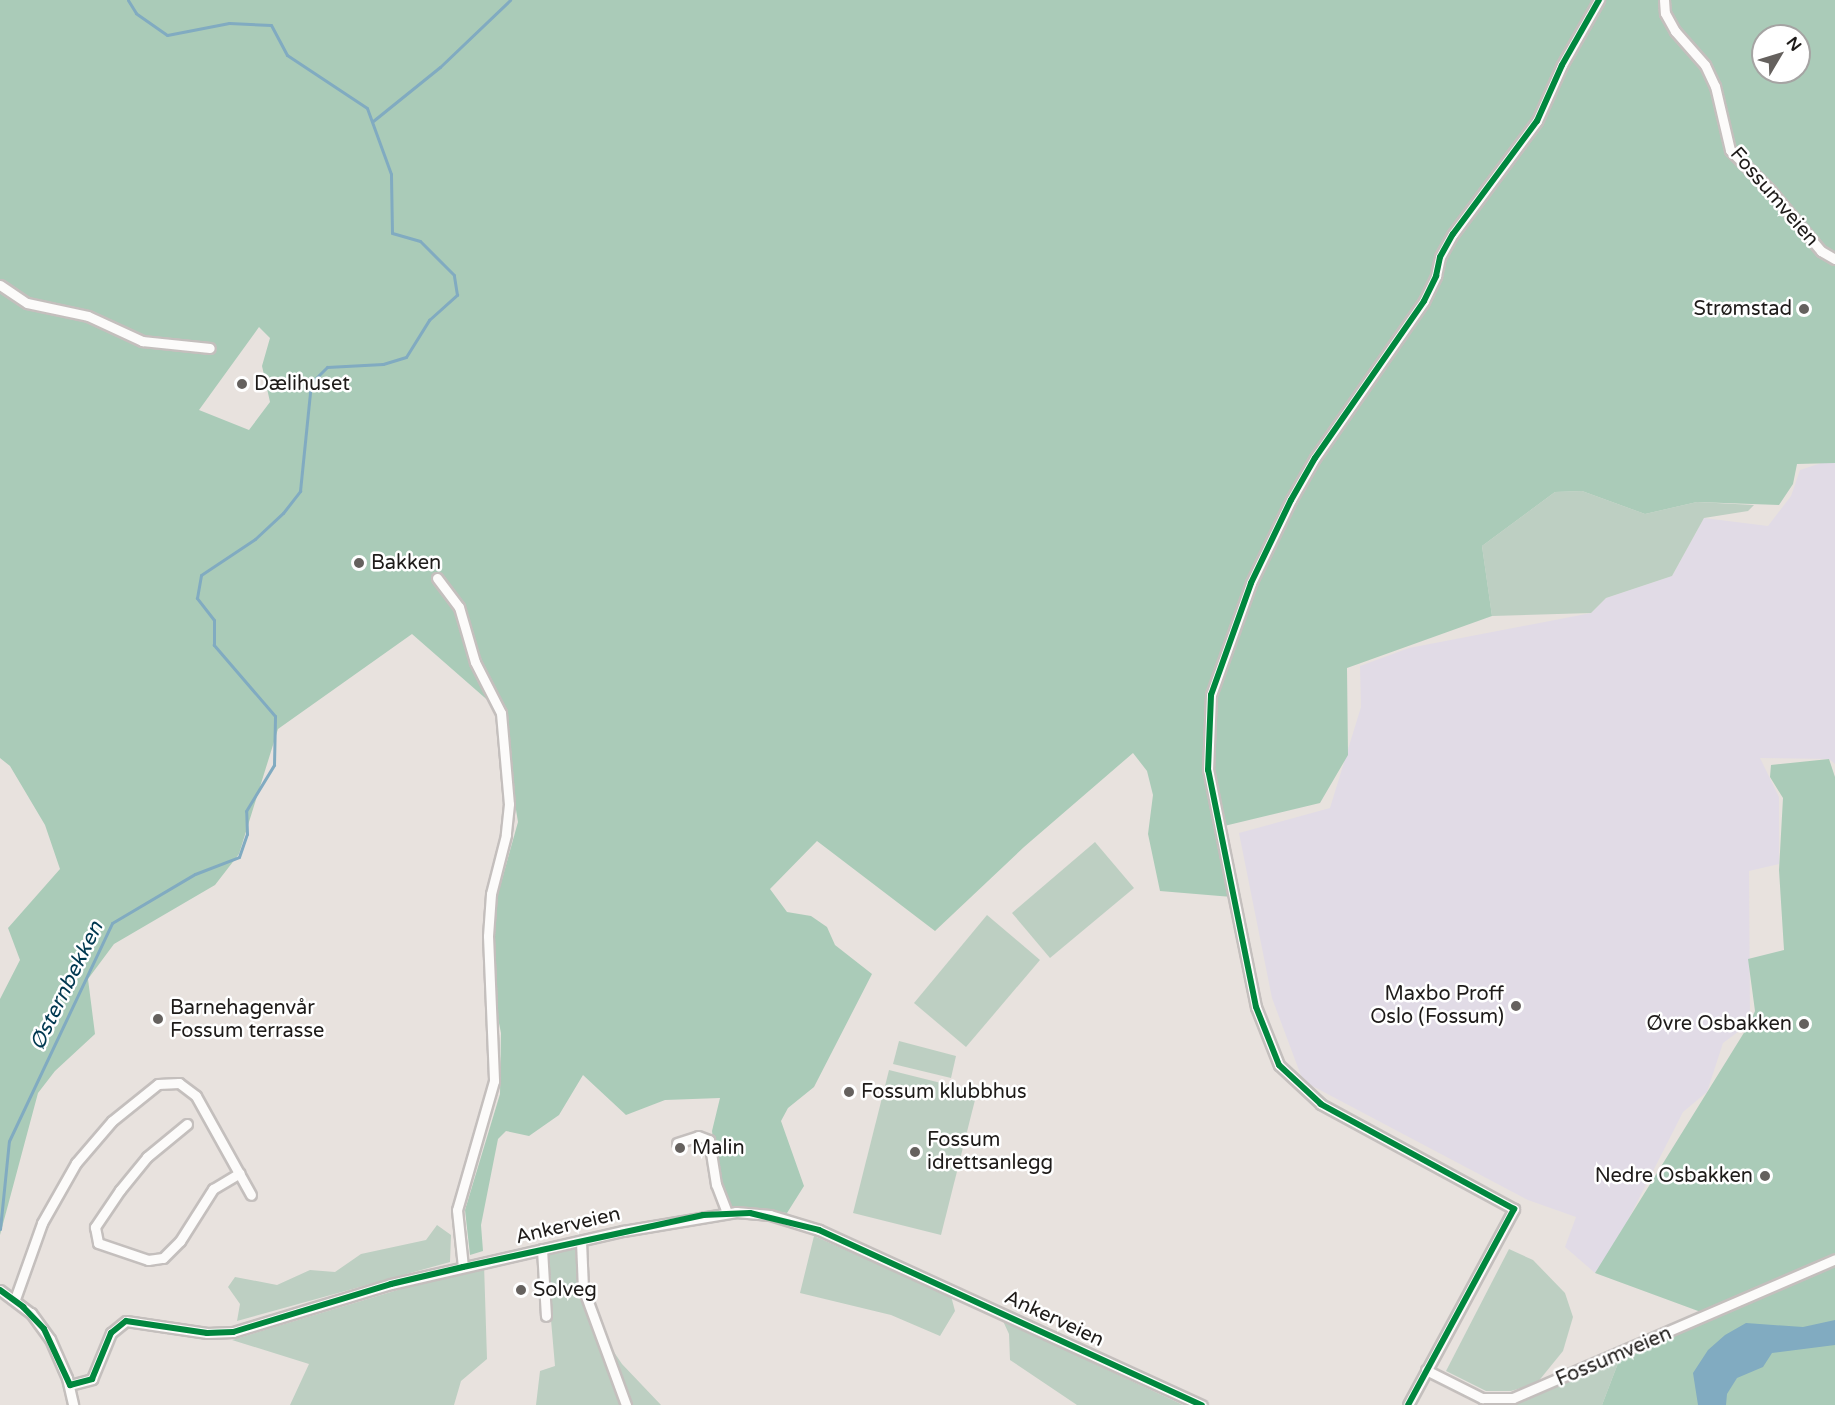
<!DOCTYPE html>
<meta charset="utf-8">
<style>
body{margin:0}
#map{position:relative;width:1835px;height:1405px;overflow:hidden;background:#e8e2de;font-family:"Varela Round",sans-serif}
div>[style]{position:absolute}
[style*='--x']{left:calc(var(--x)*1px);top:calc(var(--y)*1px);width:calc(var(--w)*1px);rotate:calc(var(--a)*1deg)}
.industrial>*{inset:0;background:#e1dbe6}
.green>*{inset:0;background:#bdcfc2}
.forest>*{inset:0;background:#aacbb8}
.water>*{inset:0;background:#81abc1}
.stream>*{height:3px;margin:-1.5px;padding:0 1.5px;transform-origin:1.5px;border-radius:1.5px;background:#81abc1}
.roads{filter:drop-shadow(2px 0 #c4bfbd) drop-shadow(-2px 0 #c4bfbd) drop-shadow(0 2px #c4bfbd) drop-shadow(0 -2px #c4bfbd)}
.minor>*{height:9px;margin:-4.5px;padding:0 4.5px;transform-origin:4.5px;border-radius:4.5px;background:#fcfbfa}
.cycleway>*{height:6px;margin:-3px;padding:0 3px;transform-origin:3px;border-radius:3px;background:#00873e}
.dots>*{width:16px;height:16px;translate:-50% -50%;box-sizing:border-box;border:3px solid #fff;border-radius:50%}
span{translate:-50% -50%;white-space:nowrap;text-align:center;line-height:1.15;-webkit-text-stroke:5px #fff;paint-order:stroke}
.street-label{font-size:20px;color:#1e1b19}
.poi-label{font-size:20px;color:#1e1b19}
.right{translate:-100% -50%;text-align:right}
.left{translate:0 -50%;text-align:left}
.water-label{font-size:21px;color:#003850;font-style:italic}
.north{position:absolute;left:1751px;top:24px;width:60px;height:60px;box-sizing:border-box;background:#fff;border:2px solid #a5a4a3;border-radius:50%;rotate:52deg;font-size:16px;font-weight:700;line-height:24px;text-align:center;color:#1e1b19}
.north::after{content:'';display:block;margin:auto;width:21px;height:27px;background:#65615e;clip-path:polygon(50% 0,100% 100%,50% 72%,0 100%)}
</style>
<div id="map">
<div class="industrial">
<i style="clip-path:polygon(1831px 460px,1835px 461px,1835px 764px,1829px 759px,1760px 758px,1779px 797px,1779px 864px,1749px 871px,1750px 1023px,1723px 1043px,1707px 1092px,1683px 1112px,1621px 1234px,1595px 1273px,1565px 1247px,1576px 1217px,1528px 1200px,1303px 1081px,1272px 998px,1239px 833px,1330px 808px,1361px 707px,1360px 666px,1409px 648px,1591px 613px,1606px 598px,1672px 576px,1704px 518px,1768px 526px,1791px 496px,1800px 470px)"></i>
</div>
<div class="green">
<i style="clip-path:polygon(1582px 491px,1645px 514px,1697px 502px,1754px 505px,1748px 511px,1704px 518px,1672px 576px,1606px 598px,1591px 613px,1492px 616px,1482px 546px,1555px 492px)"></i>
<i style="clip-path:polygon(1095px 842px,1134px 888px,1050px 958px,1012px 913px)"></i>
<i style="clip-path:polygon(987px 915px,1040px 960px,966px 1047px,914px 1003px)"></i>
<i style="clip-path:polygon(899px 1041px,956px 1056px,951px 1078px,893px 1064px)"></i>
<i style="clip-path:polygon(889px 1070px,977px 1092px,941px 1235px,853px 1213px)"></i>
<i style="clip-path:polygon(437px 1225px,451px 1235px,450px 1262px,237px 1321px,240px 1304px,228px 1287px,235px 1277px,277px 1285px,310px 1270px,335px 1272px,361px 1254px,426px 1240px)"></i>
<i style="clip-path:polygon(814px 1236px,951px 1296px,955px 1311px,940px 1336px,891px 1315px,800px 1293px)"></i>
<i style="clip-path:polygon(575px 1248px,578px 1288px,620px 1405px,536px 1405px,540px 1371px,555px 1366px,545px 1251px)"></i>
<i style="clip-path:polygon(1509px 1249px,1533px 1260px,1565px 1293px,1573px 1317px,1563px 1351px,1537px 1383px,1511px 1391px,1486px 1391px,1446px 1371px)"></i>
<i style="clip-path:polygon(484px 1264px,487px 1359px,461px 1381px,454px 1405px,290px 1405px,309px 1364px,232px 1340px)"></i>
<i style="clip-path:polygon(1003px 1321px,1183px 1405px,1077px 1405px,1010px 1360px,1009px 1334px)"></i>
<i style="clip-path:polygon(599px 1330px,622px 1364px,661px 1405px,631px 1405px)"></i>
<i style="clip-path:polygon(1620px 1358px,1602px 1405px,1513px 1405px)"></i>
</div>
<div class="forest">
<i style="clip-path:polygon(evenodd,0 0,1835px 0,1835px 463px,1797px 464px,1793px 484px,1779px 505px,1697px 502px,1645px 514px,1582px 491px,1555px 492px,1482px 546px,1492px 616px,1347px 668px,1348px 755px,1320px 803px,1220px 827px,1232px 897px,1160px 891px,1148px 834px,1153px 795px,1147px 771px,1133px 753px,1024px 847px,935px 931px,817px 841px,770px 889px,787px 912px,811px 916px,827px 927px,835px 945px,872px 974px,814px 1087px,788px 1108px,781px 1121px,804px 1186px,787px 1213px,728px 1206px,718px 1180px,712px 1131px,720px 1098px,665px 1100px,626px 1115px,583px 1075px,559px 1115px,529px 1136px,506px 1131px,498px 1139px,481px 1225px,483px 1251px,470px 1255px,465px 1210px,500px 1094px,501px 1033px,490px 978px,489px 926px,518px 822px,500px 711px,412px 634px,278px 729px,239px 854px,215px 885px,114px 944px,88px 979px,95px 1034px,55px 1071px,38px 1093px,0 1235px,0 999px,20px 960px,8px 928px,60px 869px,45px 825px,10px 766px,0 758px,0 0,1763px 36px,1799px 36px,1799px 72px,1763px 72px,1763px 36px,0 0,259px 327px,270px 338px,262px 366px,270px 402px,249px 430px,199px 410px,259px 327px)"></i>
<i style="clip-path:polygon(1829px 759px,1835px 777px,1835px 1405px,1602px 1405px,1620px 1358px,1709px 1315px,1595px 1273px,1750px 1023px,1755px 1011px,1748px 959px,1784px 950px,1779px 870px,1783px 798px,1770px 777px,1771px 765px)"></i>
</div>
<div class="water">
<i style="clip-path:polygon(1835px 1320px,1835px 1345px,1772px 1353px,1763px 1367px,1737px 1378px,1727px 1394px,1726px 1405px,1698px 1405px,1693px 1373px,1708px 1350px,1725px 1335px,1746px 1323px,1803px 1327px)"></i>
</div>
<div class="stream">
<i style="--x:373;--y:121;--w:86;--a:-38.9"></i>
<i style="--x:440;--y:67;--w:97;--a:-43.7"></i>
<i style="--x:0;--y:1229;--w:88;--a:-84.2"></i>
<i style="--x:9;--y:1141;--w:241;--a:-64.7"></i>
<i style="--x:112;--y:923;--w:96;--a:-30.6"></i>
<i style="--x:195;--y:874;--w:47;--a:-21.1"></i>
<i style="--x:239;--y:857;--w:24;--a:-71"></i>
<i style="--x:247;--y:834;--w:23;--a:-92"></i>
<i style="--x:246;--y:811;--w:54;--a:-58.7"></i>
<i style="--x:274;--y:765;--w:49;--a:-88.8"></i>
<i style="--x:275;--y:716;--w:94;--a:-130.7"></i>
<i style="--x:214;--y:645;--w:25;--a:-90"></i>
<i style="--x:214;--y:620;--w:28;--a:-128"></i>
<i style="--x:197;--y:598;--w:23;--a:-80"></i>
<i style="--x:201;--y:575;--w:65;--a:-33.7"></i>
<i style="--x:255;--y:539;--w:38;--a:-43"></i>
<i style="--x:283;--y:513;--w:28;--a:-52"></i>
<i style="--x:300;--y:491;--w:109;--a:-84.2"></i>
<i style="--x:311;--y:383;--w:23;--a:-45"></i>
<i style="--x:327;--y:367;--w:56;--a:-3.1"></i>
<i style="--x:383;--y:364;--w:24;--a:-17"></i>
<i style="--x:406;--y:357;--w:44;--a:-58.1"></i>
<i style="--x:429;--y:320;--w:38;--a:-42"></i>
<i style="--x:457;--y:295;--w:20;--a:-99"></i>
<i style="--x:454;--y:275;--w:48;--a:-135"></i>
<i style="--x:420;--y:241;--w:29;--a:-164"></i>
<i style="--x:392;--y:233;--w:59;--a:-91"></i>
<i style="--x:391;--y:174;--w:70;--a:-110"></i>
<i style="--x:367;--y:108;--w:96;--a:-146.5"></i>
<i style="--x:287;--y:55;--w:34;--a:-118"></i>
<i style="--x:271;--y:25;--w:42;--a:-177.3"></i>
<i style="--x:229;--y:23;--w:63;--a:169"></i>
<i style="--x:167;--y:35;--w:38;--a:-145"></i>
<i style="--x:136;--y:13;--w:15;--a:-122"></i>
</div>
<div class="roads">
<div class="minor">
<i style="--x:1664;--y:0;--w:13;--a:86"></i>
<i style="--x:1665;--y:13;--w:21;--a:61"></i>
<i style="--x:1675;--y:31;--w:45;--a:48.6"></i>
<i style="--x:1705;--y:65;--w:23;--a:65"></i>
<i style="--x:1715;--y:86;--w:66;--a:76.8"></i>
<i style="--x:1730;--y:150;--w:57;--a:45"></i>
<i style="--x:1770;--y:190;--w:80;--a:50.1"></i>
<i style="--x:1821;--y:251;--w:16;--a:30"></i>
<i style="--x:0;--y:285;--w:32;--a:34"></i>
<i style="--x:27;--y:303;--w:62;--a:12"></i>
<i style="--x:88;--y:316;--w:60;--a:24.8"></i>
<i style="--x:142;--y:341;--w:68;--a:5.9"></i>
<i style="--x:437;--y:578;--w:36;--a:53"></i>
<i style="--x:459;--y:607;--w:57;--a:73.8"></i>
<i style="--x:475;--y:662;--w:57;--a:63"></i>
<i style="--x:501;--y:713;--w:91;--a:85"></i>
<i style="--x:509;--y:804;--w:31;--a:96"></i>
<i style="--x:506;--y:835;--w:61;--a:104.3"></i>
<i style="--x:491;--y:894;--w:42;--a:94.1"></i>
<i style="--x:488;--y:936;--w:145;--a:87.6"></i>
<i style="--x:494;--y:1081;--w:134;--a:106"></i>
<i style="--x:457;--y:1210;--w:57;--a:84"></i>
<i style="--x:187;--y:1124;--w:52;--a:140.5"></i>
<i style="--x:147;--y:1157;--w:43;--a:129.3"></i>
<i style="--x:120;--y:1190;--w:45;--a:124"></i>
<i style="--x:95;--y:1227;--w:16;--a:79"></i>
<i style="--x:98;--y:1243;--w:53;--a:18.8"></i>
<i style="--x:148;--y:1260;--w:15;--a:-8"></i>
<i style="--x:163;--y:1258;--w:24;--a:-45"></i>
<i style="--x:180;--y:1241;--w:62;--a:-57.6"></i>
<i style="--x:213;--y:1189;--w:31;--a:-31"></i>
<i style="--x:677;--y:1143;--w:22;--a:-18"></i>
<i style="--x:698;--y:1136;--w:12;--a:20"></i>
<i style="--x:709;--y:1140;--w:45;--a:81"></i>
<i style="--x:716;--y:1184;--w:31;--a:69"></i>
<i style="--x:581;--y:1241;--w:47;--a:87.6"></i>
<i style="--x:583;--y:1288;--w:125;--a:69.8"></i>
<i style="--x:542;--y:1249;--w:67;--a:86.6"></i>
<i style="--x:0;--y:1290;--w:39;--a:37"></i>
<i style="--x:31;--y:1313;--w:32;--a:54"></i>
<i style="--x:50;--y:1339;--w:43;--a:66.4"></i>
<i style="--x:67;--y:1378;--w:28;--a:77"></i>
<i style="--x:15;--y:1299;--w:81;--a:-70.4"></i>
<i style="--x:42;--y:1223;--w:69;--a:-60.5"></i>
<i style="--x:76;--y:1163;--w:55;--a:-49.4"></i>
<i style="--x:112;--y:1121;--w:59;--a:-38.8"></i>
<i style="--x:158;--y:1084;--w:21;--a:-3"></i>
<i style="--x:179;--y:1083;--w:21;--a:37"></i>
<i style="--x:196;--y:1096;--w:113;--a:60.9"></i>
<i style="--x:1426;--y:1370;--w:63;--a:26.6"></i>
<i style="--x:1482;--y:1398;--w:31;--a:0"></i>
<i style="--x:1513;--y:1398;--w:351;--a:-23.3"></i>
<i style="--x:70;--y:1385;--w:23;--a:-15"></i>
<i style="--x:92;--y:1379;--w:50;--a:-67.6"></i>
<i style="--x:111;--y:1333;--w:19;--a:-39"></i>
<i style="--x:126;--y:1321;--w:82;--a:8.4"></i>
<i style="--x:207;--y:1333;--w:26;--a:-2"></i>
<i style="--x:233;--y:1332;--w:165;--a:-16.9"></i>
<i style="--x:391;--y:1284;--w:238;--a:-12.9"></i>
<i style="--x:623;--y:1231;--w:115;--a:-9.5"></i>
<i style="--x:736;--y:1212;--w:34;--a:5"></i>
<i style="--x:770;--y:1215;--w:51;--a:17"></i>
<i style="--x:819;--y:1230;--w:421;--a:24.6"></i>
<i style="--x:1408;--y:1405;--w:223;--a:-61.6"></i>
<i style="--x:1514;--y:1209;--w:220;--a:-151.5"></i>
<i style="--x:1321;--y:1104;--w:57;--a:-137.1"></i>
<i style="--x:1279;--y:1065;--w:62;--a:-111.6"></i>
<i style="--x:1256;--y:1007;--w:242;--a:-101.4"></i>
<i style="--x:1208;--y:770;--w:75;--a:-87.7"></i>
<i style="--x:1211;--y:695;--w:119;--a:-70.3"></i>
<i style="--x:1251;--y:583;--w:92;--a:-64.3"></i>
<i style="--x:1291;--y:500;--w:48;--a:-60.3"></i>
<i style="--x:1315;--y:458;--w:191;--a:-55.2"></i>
<i style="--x:1424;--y:301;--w:28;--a:-64"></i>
<i style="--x:1436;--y:276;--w:19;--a:-78"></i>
<i style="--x:1440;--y:257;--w:26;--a:-61"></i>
<i style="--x:1453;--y:234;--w:141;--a:-53.4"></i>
<i style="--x:1537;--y:121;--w:61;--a:-65.9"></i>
<i style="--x:1562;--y:65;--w:75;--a:-60.4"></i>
</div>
</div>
<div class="cycleway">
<i style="--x:0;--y:1290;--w:29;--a:36"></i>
<i style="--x:23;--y:1307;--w:30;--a:46"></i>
<i style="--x:44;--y:1329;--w:62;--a:65.1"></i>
<i style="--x:70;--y:1385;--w:23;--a:-15"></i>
<i style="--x:92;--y:1379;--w:50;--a:-67.6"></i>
<i style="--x:111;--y:1333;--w:19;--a:-39"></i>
<i style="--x:126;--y:1321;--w:82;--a:8.4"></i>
<i style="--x:207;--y:1333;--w:26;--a:-2"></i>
<i style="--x:233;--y:1332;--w:165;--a:-16.9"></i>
<i style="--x:391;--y:1284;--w:74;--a:-13.3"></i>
<i style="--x:463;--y:1267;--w:246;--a:-12.2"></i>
<i style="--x:703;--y:1215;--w:47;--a:-2.4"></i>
<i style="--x:750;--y:1213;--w:71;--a:13.8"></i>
<i style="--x:819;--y:1230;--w:421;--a:24.6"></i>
<i style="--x:1408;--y:1405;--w:223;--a:-61.6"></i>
<i style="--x:1514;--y:1209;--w:220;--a:-151.5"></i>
<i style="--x:1321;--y:1104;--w:57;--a:-137.1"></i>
<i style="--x:1279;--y:1065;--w:62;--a:-111.6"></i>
<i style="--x:1256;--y:1007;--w:242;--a:-101.4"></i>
<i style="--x:1208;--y:770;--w:75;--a:-87.7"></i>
<i style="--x:1211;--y:695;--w:119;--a:-70.3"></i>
<i style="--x:1251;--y:583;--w:92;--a:-64.3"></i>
<i style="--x:1291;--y:500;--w:48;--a:-60.3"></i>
<i style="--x:1315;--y:458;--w:191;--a:-55.2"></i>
<i style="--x:1424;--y:301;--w:28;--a:-64"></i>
<i style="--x:1436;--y:276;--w:19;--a:-78"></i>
<i style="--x:1440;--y:257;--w:26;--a:-61"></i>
<i style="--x:1453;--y:234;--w:141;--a:-53.4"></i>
<i style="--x:1537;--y:121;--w:61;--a:-65.9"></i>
<i style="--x:1562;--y:65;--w:75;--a:-60.4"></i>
</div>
<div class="dots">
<i style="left:1804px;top:309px;background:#65615e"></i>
<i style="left:242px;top:384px;background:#65615e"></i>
<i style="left:359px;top:563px;background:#65615e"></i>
<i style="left:1516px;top:1006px;background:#65615e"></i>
<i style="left:158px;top:1019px;background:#65615e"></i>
<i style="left:1804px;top:1024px;background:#65615e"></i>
<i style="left:849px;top:1092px;background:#65615e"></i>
<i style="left:680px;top:1148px;background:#65615e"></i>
<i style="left:915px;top:1152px;background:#65615e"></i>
<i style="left:1765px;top:1176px;background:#65615e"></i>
<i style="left:521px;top:1290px;background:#65615e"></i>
</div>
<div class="street-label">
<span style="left:1774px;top:197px;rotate:49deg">Fossumveien</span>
<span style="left:568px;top:1226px;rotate:-13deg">Ankerveien</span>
<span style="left:1054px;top:1319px;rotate:25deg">Ankerveien</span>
<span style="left:1614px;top:1357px;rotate:-23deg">Fossumveien</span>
</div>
<div class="poi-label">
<span class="right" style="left:1792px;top:309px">Strømstad</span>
<span class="left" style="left:254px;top:384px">Dælihuset</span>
<span class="left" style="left:371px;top:563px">Bakken</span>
<span class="right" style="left:1504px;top:1006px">Maxbo Proff<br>Oslo (Fossum)</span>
<span class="left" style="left:170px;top:1020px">Barnehagenvår<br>Fossum terrasse</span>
<span class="right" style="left:1792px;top:1024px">Øvre Osbakken</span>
<span class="left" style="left:861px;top:1092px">Fossum klubbhus</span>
<span class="left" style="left:927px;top:1152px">Fossum<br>idrettsanlegg</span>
<span class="left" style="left:692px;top:1148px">Malin</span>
<span class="right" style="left:1753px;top:1176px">Nedre Osbakken</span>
<span class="left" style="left:533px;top:1290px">Solveg</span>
</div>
<div class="water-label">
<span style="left:67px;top:986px;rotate:-64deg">Østernbekken</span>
</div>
<div class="north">N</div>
</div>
